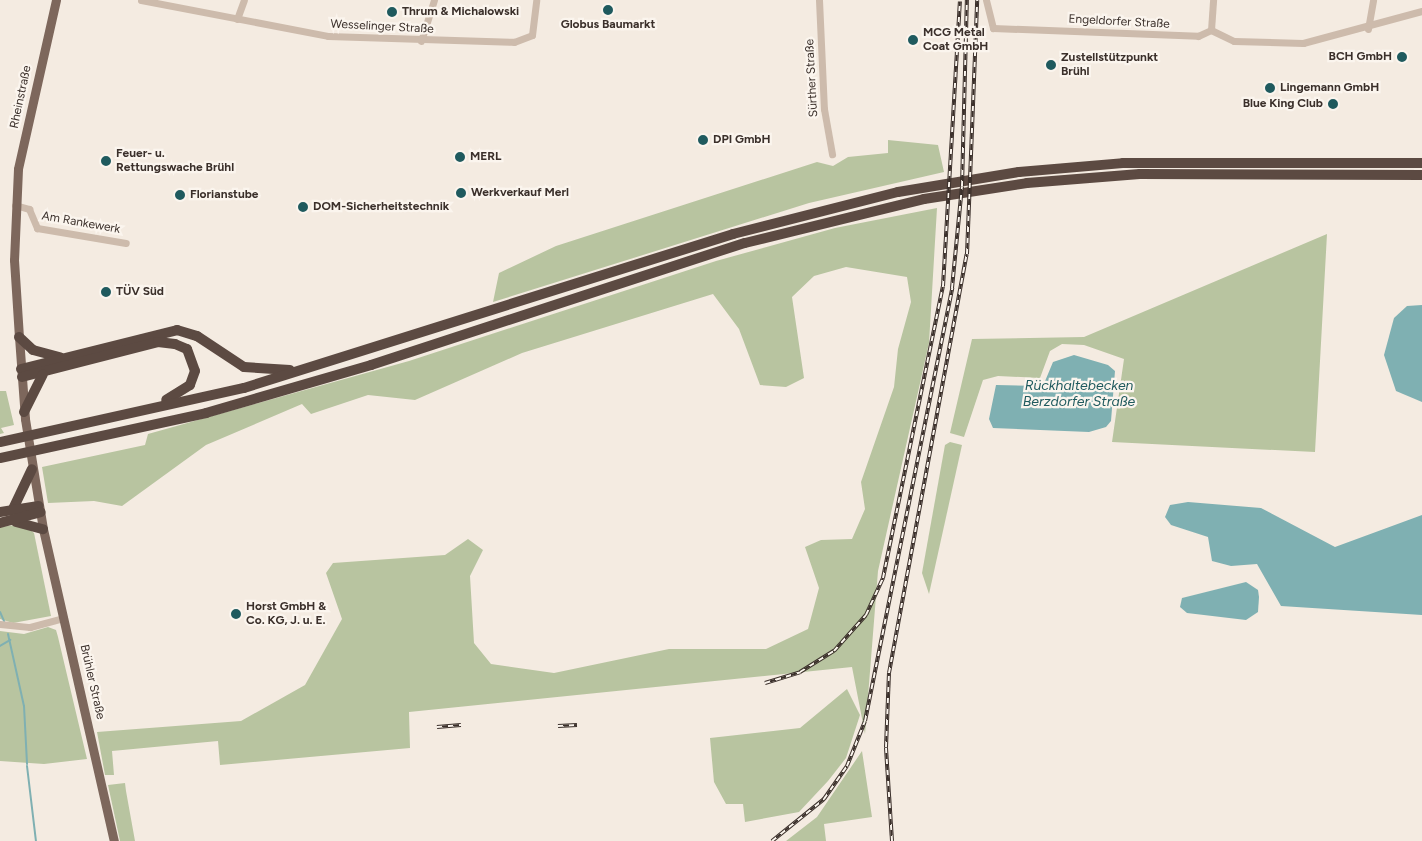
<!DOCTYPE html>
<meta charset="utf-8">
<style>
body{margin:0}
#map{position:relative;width:1422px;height:841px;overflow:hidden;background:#f4ebe1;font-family:Figtree,sans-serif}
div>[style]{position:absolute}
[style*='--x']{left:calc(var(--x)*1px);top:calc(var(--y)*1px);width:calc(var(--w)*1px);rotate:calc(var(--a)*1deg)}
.green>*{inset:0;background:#b8c4a0}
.water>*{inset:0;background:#7fb0b2}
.stream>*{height:2px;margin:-1px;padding:0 1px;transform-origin:1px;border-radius:1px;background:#7fb0b2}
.minor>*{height:7px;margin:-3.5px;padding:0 3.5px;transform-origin:3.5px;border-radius:3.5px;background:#cdbbac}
.major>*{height:9px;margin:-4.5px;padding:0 4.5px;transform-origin:4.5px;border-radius:4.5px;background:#7d675c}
.highway>*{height:10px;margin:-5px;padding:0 5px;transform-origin:5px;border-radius:5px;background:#5c4a42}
.rail>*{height:4px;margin-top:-2px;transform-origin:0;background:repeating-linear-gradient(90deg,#fbf5ee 0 5.5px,#3b302b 0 11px);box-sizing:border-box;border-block:1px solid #3b302b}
.dots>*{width:14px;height:14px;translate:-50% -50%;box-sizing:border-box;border:2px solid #fbf5ee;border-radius:50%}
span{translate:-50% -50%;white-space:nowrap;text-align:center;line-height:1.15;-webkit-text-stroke:4.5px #fbf5ee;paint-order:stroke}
.poi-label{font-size:12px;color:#3b302b;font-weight:700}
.left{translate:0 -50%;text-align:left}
.right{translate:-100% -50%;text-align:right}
.street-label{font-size:12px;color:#3b302b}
.water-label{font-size:14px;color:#1f5a5e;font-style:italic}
</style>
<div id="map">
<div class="green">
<i style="clip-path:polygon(888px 140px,938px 145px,944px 172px,809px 203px,493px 302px,499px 273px,556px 246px,817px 162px,833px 166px,848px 157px,888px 153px)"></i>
<i style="clip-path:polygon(937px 208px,929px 343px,878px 571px,865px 734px,852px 667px,409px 712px,410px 748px,220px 765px,218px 741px,112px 751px,114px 775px,105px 775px,97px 732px,241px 721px,305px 685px,342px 619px,326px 573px,333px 563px,445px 555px,468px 539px,483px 550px,470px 576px,474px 643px,491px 664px,554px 673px,669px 649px,766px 649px,808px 629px,819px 588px,805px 547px,821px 540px,852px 539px,865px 509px,861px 482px,894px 387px,898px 349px,911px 302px,907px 277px,846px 267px,814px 276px,792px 297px,804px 378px,786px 387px,760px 385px,739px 329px,713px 294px,522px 353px,415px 400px,368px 395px,311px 414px,302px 404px,206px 445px,122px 506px,94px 501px,48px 503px,42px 467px,145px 445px,148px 434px,409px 361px,716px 261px,835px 228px)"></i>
<i style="clip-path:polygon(1327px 234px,1315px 452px,1112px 442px,1124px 359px,1084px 345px,1062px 344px,1050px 351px,1040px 378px,998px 376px,983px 380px,964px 437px,950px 433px,972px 339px,1084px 337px)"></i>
<i style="clip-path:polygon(0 391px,6px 391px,14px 425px,1px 428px,4px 433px,0 434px)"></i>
<i style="clip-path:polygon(950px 442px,962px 445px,929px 594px,922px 573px,945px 445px)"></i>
<i style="clip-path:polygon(24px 524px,34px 533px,51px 616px,13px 623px,0 619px,0 527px)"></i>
<i style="clip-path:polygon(48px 627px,56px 630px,58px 637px,87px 759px,44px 764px,0 761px,0 631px,24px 634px)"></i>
<i style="clip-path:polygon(847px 689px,860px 715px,846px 758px,828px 781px,799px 812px,745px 822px,743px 804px,726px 804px,714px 782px,710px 738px,800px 728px)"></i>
<i style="clip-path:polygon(862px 751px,872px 817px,824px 824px,826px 841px,786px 841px,817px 817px)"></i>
<i style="clip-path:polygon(125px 783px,126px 791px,135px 841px,120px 841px,108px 785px)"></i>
</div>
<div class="water">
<i style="clip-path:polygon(1422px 305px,1422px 402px,1396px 391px,1384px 355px,1394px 318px,1407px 306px)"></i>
<i style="clip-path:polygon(1074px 355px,1108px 365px,1115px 371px,1111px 421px,1106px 427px,1089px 432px,993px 428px,989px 419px,996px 385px,1043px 386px,1053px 362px)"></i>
<i style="clip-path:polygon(1188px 502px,1261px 508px,1335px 547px,1422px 515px,1422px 615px,1281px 606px,1257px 564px,1231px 566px,1212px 561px,1208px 537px,1171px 525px,1165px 517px,1170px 505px)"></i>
<i style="clip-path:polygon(1246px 582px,1258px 590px,1259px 597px,1258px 612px,1246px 620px,1187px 613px,1180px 607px,1182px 598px)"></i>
</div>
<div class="stream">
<i style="--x:0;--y:612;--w:10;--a:66"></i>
<i style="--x:8;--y:634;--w:74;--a:77.5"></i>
<i style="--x:24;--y:706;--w:58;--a:87"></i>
<i style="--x:0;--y:646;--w:12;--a:-31"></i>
<i style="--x:27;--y:766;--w:76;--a:83.2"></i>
</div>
<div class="minor">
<i style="--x:141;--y:0;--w:190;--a:10.9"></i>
<i style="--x:328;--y:36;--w:186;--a:1.8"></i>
<i style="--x:514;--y:42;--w:19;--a:-21"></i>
<i style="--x:532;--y:35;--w:35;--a:-83"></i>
<i style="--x:819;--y:0;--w:109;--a:87.4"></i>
<i style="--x:824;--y:109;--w:46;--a:79.9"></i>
<i style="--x:986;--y:0;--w:29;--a:76"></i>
<i style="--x:993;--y:28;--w:205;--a:2.2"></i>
<i style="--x:1198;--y:36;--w:14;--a:-25"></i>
<i style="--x:1211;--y:30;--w:30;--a:-86"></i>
<i style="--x:237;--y:19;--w:20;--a:-70"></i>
<i style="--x:1368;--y:29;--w:29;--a:-80"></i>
<i style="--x:1211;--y:30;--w:25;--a:26"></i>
<i style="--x:1234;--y:41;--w:69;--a:1.7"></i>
<i style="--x:1303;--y:43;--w:123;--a:-15.1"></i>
<i style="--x:421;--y:41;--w:43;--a:-72.4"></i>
<i style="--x:15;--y:205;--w:15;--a:16"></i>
<i style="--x:29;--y:209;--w:21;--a:67"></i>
<i style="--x:37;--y:228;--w:90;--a:9.6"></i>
<i style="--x:0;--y:624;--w:30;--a:6"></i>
<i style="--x:30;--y:627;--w:35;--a:-15"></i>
</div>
<div class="major">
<i style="--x:56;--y:0;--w:173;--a:102.7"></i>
<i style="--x:18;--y:169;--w:91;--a:92.5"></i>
<i style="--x:14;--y:260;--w:77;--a:86.3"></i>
<i style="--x:19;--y:337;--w:82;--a:85.8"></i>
<i style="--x:25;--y:419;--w:111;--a:80.7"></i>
<i style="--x:43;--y:529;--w:320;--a:77.2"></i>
</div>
<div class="highway">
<i style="--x:19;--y:337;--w:19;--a:43"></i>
<i style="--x:33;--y:350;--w:28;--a:15"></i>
<i style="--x:21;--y:369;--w:161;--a:-14"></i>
<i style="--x:177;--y:330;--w:21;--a:17"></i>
<i style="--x:197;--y:336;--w:56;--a:33.4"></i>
<i style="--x:244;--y:367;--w:46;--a:3.7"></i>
<i style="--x:22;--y:377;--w:140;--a:-14.4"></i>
<i style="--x:158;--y:342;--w:17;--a:7"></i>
<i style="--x:175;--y:344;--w:13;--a:23"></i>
<i style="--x:187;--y:349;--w:23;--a:70"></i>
<i style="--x:195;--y:371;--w:15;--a:110"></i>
<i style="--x:190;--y:385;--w:28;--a:148"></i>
<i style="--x:24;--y:412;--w:42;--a:-63.4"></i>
<i style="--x:0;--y:442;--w:250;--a:-12.5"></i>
<i style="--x:244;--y:388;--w:513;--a:-17.48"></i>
<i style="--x:733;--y:234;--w:170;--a:-14.3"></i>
<i style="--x:898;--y:192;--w:123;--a:-9.4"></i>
<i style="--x:1019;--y:172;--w:104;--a:-4.9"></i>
<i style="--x:1123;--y:163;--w:299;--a:0"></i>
<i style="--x:0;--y:458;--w:211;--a:-12.3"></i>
<i style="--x:206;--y:413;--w:172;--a:-16.2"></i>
<i style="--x:371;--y:365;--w:393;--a:-18.1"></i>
<i style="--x:745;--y:243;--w:184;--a:-13.8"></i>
<i style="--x:924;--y:199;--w:104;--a:-8.8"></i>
<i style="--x:1027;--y:183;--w:113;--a:-4.6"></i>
<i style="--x:1140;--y:174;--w:282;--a:0.2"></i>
<i style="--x:13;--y:509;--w:44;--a:-64.6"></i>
<i style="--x:0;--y:512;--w:39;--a:-9"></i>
<i style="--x:16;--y:522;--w:28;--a:15"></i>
<i style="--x:0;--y:523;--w:42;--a:-15"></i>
</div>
<div class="rail">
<i style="--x:765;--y:683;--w:37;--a:-17"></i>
<i style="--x:800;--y:672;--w:40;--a:-32"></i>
<i style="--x:834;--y:651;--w:48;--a:-48.4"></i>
<i style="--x:866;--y:615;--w:41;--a:-65.3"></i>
<i style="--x:883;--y:578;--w:298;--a:-78.4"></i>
<i style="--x:943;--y:286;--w:285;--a:-86.6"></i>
<i style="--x:558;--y:726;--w:19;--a:-3"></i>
<i style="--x:437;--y:727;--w:24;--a:-5"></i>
<i style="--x:772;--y:841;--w:67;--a:-38.9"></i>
<i style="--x:824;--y:799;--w:40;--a:-55.1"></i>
<i style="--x:847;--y:766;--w:48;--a:-68.2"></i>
<i style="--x:865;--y:721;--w:442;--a:-78.6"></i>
<i style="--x:952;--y:288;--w:102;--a:-84.4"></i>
<i style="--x:962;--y:186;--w:186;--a:-88.5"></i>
<i style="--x:892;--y:841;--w:94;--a:-93.7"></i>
<i style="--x:886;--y:747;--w:74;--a:-87.7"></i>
<i style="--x:889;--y:673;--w:426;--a:-79.5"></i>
<i style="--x:967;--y:254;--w:254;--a:-87.7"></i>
</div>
<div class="dots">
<i style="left:608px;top:10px;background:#1f5a5e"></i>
<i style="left:392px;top:12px;background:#1f5a5e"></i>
<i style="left:913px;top:40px;background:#1f5a5e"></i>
<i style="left:1402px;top:57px;background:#1f5a5e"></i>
<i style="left:1051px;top:65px;background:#1f5a5e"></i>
<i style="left:1270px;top:88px;background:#1f5a5e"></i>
<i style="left:1333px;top:104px;background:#1f5a5e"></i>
<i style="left:703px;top:140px;background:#1f5a5e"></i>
<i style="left:460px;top:157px;background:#1f5a5e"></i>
<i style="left:106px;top:161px;background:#1f5a5e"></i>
<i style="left:461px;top:193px;background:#1f5a5e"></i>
<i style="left:180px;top:195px;background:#1f5a5e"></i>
<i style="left:303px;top:207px;background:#1f5a5e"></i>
<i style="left:106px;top:292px;background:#1f5a5e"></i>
<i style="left:236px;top:614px;background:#1f5a5e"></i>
</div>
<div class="poi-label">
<span class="left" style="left:402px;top:12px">Thrum &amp; Michalowski</span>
<span style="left:608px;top:25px">Globus Baumarkt</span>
<span class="left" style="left:923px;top:40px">MCG Metal<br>Coat GmbH</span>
<span class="right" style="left:1392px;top:57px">BCH GmbH</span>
<span class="left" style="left:1061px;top:65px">Zustellstützpunkt<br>Brühl</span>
<span class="left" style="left:1280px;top:88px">Lingemann GmbH</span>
<span class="right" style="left:1323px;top:104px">Blue King Club</span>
<span class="left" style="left:713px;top:140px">DPI GmbH</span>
<span class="left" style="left:116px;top:161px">Feuer- u.<br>Rettungswache Brühl</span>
<span class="left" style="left:470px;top:157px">MERL</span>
<span class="left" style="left:471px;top:193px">Werkverkauf Merl</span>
<span class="left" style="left:190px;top:195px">Florianstube</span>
<span class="left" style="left:313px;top:207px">DOM-Sicherheitstechnik</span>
<span class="left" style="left:116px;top:292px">TÜV Süd</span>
<span class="left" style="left:246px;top:614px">Horst GmbH &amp;<br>Co. KG, J. u. E.</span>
</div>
<div class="street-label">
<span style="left:1119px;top:22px;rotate:3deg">Engeldorfer Straße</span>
<span style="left:382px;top:27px;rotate:3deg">Wesselinger Straße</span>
<span style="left:812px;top:78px;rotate:-93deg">Sürther Straße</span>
<span style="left:21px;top:97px;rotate:-78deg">Rheinstraße</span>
<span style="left:81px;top:223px;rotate:10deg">Am Rankewerk</span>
<span style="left:92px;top:682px;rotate:77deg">Brühler Straße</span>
</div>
<div class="water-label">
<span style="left:1079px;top:394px">Rückhaltebecken<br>Berzdorfer Straße</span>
</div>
</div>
